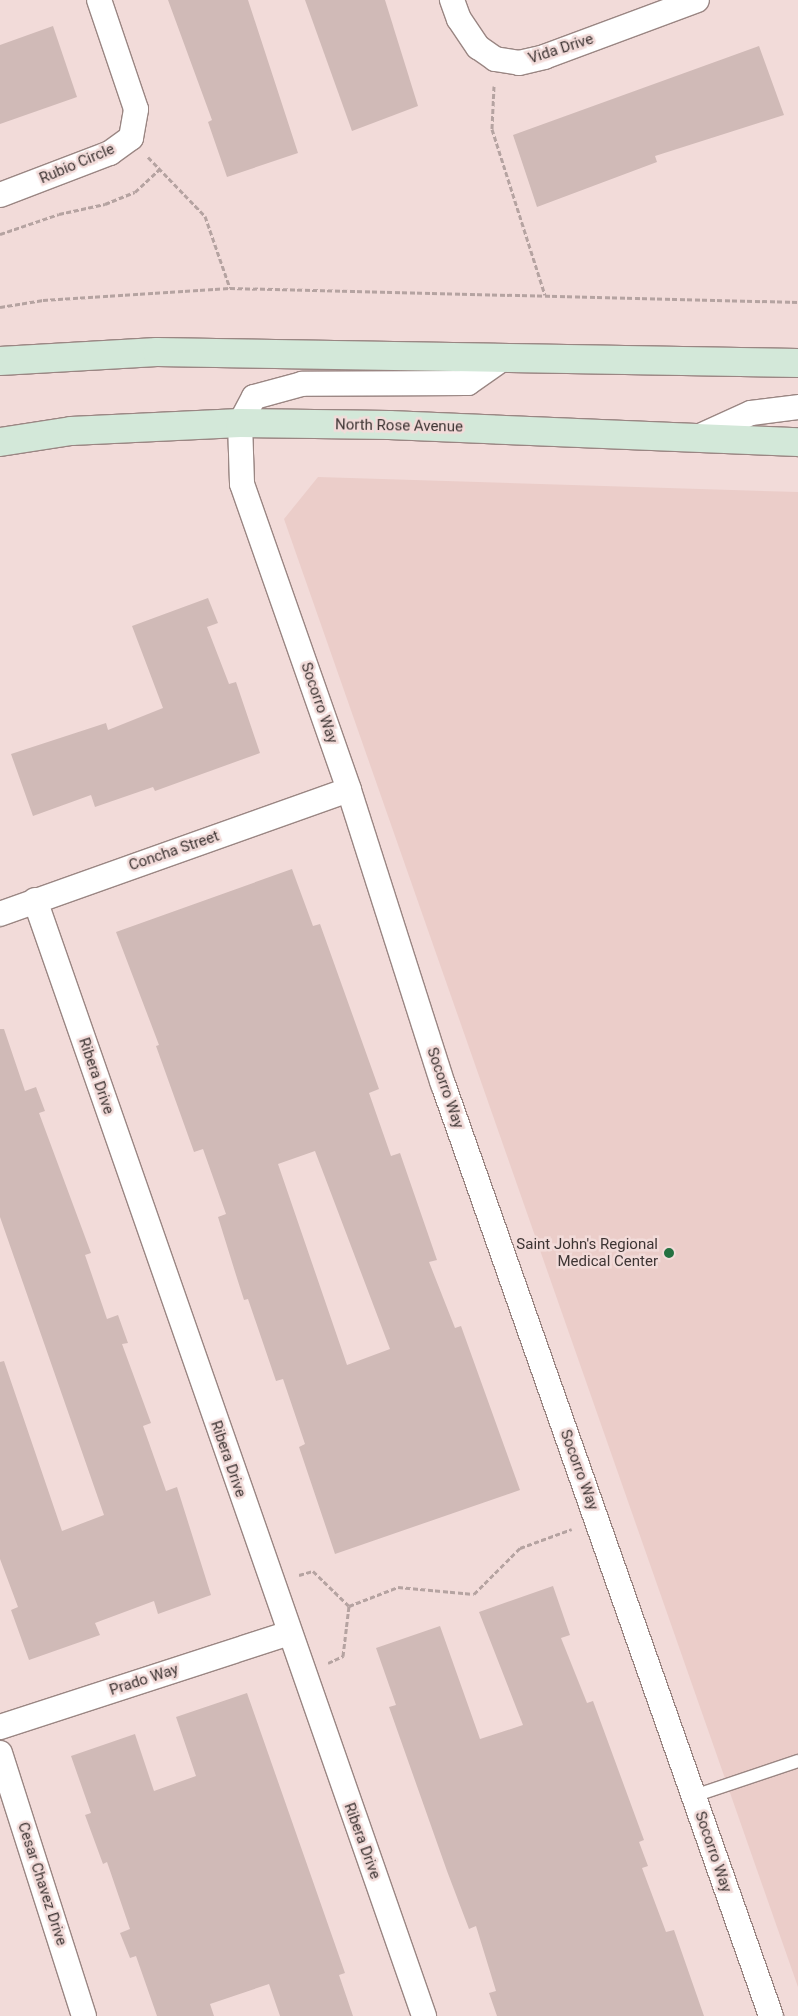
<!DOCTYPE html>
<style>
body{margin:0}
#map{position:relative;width:798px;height:2016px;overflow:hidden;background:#f2dbd9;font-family:Roboto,sans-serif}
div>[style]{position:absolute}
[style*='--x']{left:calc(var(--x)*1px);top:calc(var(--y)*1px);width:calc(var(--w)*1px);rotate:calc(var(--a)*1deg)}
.built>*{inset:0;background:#ebcdc9}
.building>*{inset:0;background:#d0bab7}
.path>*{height:3px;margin-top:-1.5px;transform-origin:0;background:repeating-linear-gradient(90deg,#b5a3a1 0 5px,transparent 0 7.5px)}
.roads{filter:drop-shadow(1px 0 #9a8683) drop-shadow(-1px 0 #9a8683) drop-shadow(0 1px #9a8683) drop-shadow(0 -1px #9a8683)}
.lane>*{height:12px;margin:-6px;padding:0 6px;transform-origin:6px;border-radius:6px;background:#fff}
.street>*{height:24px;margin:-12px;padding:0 12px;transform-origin:12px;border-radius:12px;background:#fff}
.secondary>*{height:28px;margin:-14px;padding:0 14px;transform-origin:14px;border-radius:14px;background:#d3e8d9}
.dots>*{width:14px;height:14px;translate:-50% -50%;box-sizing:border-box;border:2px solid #f2dbd9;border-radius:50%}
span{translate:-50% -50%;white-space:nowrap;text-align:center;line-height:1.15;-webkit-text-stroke:5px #f2dbd9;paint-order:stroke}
.street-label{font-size:15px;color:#3e3534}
.poi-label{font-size:15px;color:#3e3534}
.right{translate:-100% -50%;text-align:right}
</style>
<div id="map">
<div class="built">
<i style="clip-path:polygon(318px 477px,798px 492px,798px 1987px,284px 519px)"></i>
</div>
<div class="building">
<i style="clip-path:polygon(168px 0,248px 0,298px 153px,227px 177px,208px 122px,212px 120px)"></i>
<i style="clip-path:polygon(305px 0,385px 0,418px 106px,352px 131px)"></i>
<i style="clip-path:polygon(53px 26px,77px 97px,0 124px,0 45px)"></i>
<i style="clip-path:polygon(759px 46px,784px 115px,655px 156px,657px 162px,537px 207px,513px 135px)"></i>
<i style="clip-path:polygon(208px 598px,218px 623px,207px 627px,229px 684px,236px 682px,260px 753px,155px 791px,153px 787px,95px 807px,91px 795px,33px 816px,11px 754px,106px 723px,108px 730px,163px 708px,132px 626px)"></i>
<i style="clip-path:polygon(evenodd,292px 869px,313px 926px,320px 924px,379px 1089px,369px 1093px,391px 1156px,400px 1153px,437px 1260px,429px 1262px,455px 1328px,461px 1326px,520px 1490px,335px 1554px,299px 1447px,305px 1444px,283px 1379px,276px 1381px,248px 1299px,244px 1300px,236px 1275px,218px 1217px,226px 1214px,203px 1149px,194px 1152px,156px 1046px,159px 1045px,116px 932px,292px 869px,315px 1151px,390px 1349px,347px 1365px,278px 1164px,315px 1151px)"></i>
<i style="clip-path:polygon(0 1029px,4px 1029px,25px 1091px,36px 1087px,45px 1111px,39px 1113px,91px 1253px,85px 1255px,107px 1319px,118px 1315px,128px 1343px,122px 1344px,151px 1423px,143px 1426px,166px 1491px,177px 1487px,211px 1595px,158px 1614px,154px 1601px,95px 1623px,100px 1635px,29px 1660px,11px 1610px,18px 1607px,0 1559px,0 1362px,4px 1361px,62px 1531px,104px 1515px,0 1217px)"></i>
<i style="clip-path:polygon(553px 1586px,570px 1635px,561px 1638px,587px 1703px,593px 1701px,644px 1840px,639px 1842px,648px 1866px,642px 1868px,666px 1932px,674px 1930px,704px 2016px,497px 2016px,489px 1993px,496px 1991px,476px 1926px,469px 1929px,447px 1871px,389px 1707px,396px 1705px,376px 1648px,440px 1626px,480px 1739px,523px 1725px,479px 1612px)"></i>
<i style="clip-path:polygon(247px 1693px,345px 1973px,339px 1975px,353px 2016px,280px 2016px,269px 1984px,210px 2004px,214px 2016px,157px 2016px,136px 1956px,130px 1958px,120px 1933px,130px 1929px,107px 1862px,103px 1864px,85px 1815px,91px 1813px,71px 1756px,135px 1734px,154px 1791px,196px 1776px,176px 1717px)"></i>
</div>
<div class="path">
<i style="--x:494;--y:86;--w:43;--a:92.7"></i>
<i style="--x:492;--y:129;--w:174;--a:72.3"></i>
<i style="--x:148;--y:157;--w:82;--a:46"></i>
<i style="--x:205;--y:216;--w:76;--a:70.9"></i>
<i style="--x:0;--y:234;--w:62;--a:-18.7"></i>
<i style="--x:59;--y:214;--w:47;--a:-12.3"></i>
<i style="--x:105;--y:204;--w:32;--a:-22"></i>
<i style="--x:135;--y:192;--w:34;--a:-43"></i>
<i style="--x:0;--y:307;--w:44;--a:-9.2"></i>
<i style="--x:43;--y:300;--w:187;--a:-3.7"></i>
<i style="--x:230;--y:288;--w:568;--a:1.41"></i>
<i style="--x:299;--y:1575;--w:15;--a:-16"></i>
<i style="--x:313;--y:1571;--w:50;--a:44.2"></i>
<i style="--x:328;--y:1663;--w:17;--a:-25"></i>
<i style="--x:343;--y:1656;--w:50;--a:-83.2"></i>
<i style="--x:349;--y:1606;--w:53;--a:-21.2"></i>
<i style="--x:398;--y:1587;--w:76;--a:5.3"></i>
<i style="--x:474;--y:1594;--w:65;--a:-45"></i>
<i style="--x:520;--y:1548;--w:55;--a:-20.1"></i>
</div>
<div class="roads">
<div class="lane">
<i style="--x:694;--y:1796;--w:110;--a:-18.6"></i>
</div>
<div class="street">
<i style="--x:452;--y:0;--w:20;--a:70"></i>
<i style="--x:459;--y:19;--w:34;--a:56"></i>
<i style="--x:478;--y:47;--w:21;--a:35"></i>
<i style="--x:495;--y:59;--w:24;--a:9"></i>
<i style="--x:519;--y:63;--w:26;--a:-13"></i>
<i style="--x:544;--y:57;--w:163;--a:-20.4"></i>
<i style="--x:0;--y:195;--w:118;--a:-20.9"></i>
<i style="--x:110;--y:153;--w:26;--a:-36"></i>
<i style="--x:131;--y:138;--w:29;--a:-80"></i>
<i style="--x:136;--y:109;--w:115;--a:-108.7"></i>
<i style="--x:501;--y:360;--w:40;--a:145.1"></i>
<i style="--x:468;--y:383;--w:166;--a:179.7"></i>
<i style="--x:302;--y:384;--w:50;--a:164.8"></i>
<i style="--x:254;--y:397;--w:30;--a:118"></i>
<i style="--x:240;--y:423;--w:61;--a:88.1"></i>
<i style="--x:242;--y:484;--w:324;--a:70.7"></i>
<i style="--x:349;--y:790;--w:309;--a:72.3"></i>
<i style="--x:443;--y:1084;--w:988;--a:70.61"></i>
<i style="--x:698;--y:437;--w:58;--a:-24.4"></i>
<i style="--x:751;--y:413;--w:47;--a:-7.3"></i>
<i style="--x:35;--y:900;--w:1182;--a:70.78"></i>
<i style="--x:0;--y:914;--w:370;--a:-19.6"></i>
<i style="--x:0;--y:1727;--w:304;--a:-18"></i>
<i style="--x:0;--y:1753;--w:276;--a:72.3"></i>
</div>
<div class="secondary">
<i style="--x:0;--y:361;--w:157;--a:-3.3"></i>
<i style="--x:157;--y:352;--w:641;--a:0.98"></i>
<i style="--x:0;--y:442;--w:72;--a:-8.8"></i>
<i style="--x:71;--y:431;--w:169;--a:-2.7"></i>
<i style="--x:240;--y:423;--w:149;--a:0.8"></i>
<i style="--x:389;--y:425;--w:409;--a:2.4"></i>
</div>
</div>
<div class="dots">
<i style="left:669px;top:1253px;background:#247141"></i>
</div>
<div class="street-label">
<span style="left:561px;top:49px;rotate:-18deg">Vida Drive</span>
<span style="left:77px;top:164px;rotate:-23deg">Rubio Circle</span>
<span style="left:399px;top:426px;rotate:1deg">North Rose Avenue</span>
<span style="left:319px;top:703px;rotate:71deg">Socorro Way</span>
<span style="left:174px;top:851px;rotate:-19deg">Concha Street</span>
<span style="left:96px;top:1076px;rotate:71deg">Ribera Drive</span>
<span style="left:445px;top:1088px;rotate:71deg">Socorro Way</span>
<span style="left:228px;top:1459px;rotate:71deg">Ribera Drive</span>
<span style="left:579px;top:1470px;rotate:70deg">Socorro Way</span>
<span style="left:144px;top:1680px;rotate:-18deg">Prado Way</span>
<span style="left:362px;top:1841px;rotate:70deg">Ribera Drive</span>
<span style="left:713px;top:1852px;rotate:71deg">Socorro Way</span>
<span style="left:42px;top:1884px;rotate:72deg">Cesar Chavez Drive</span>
</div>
<div class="poi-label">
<span class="right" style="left:658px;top:1253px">Saint John's Regional<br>Medical Center</span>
</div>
</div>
